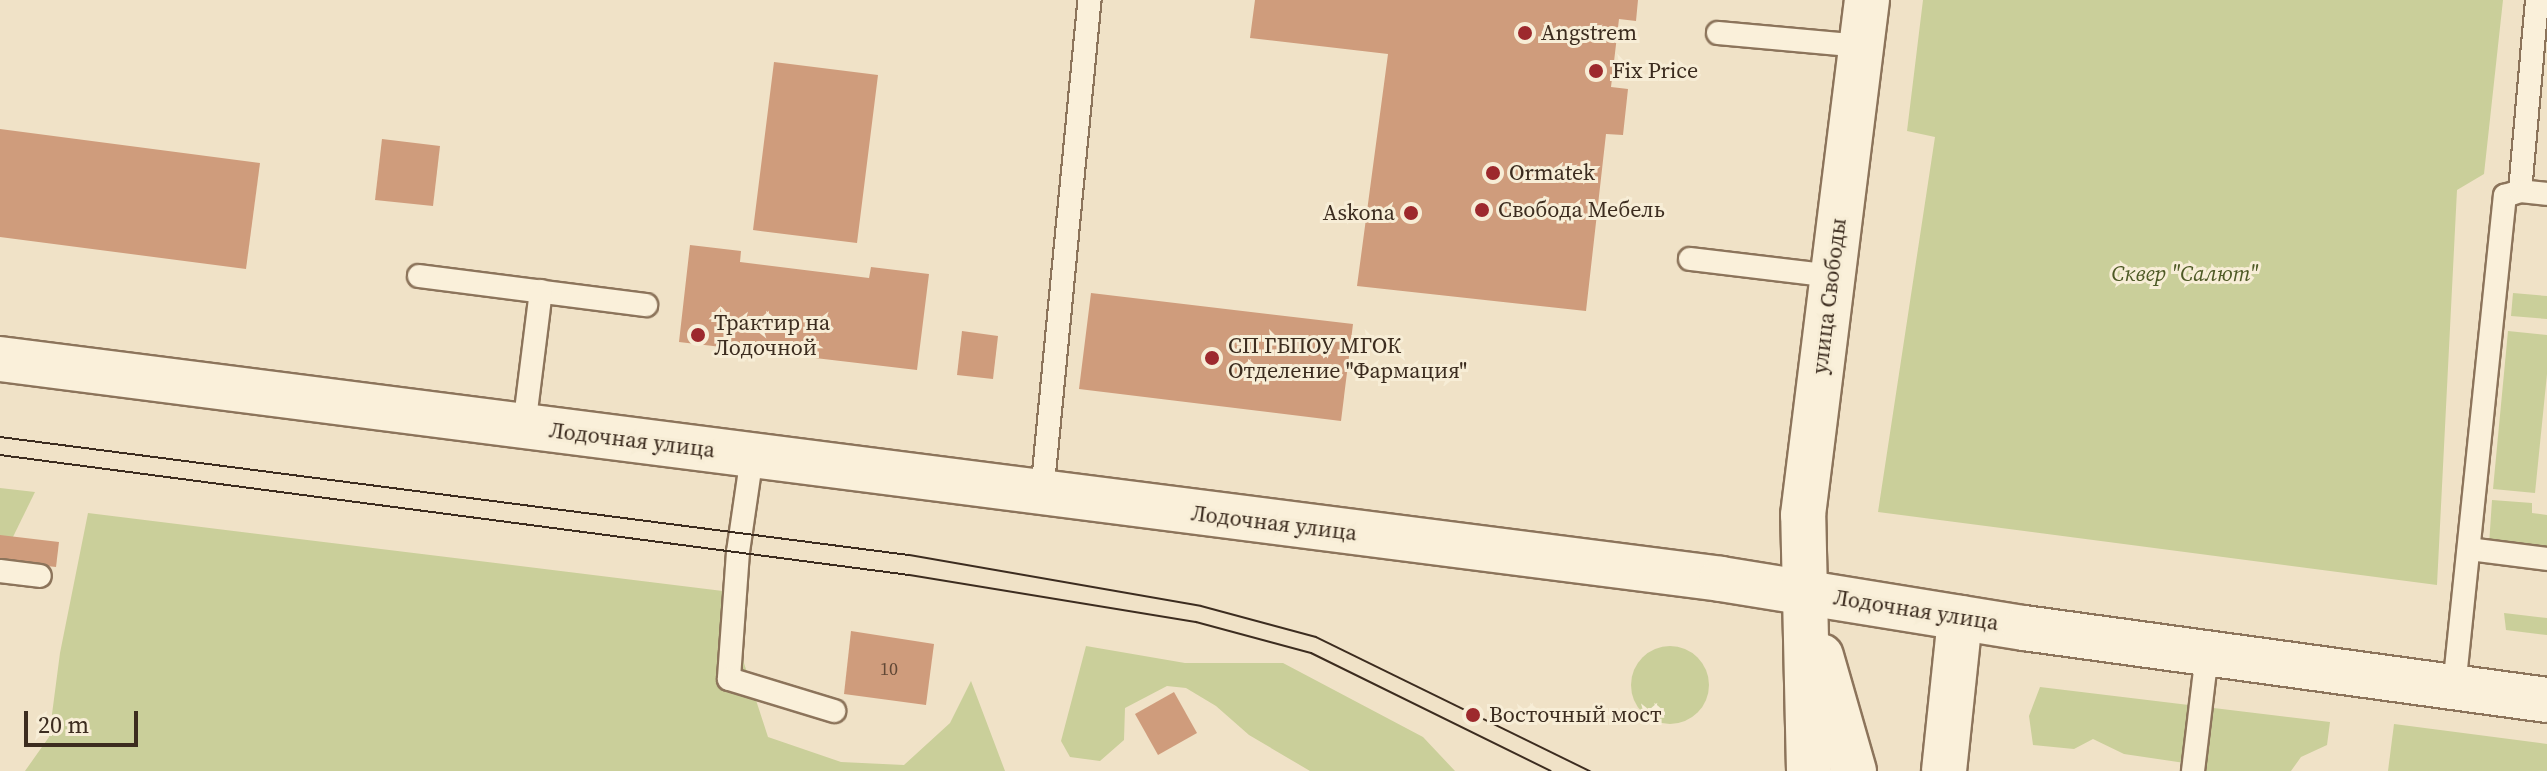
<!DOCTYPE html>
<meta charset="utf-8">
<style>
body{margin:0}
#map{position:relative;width:2547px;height:771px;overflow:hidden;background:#f0e2c7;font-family:"Source Serif 4",serif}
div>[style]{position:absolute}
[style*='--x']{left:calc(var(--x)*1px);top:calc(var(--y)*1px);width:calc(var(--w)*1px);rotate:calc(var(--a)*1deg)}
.green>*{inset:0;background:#cacf9a}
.round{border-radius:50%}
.building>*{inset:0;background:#cf9c7c}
.roads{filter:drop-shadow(2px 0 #8c745b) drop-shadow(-2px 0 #8c745b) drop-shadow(0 2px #8c745b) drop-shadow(0 -2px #8c745b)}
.service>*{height:22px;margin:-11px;padding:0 11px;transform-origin:11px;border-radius:11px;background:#faf0da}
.tertiary>*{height:44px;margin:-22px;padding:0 22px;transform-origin:22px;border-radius:22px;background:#faf0da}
.secondary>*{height:44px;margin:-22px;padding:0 22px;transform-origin:22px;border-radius:22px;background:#faf0da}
.tram>*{height:2px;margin:-1px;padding:0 1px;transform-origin:1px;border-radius:1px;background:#3c2c1f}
.dots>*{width:22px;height:22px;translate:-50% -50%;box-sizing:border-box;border:4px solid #f7edd6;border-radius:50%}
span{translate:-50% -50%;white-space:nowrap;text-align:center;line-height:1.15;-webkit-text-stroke:6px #f7edd6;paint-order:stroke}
.number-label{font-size:18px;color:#614836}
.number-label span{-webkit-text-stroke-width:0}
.poi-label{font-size:22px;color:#3c2c1f}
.left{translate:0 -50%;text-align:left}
.right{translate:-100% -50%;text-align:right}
.park-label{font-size:22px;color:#4d5925;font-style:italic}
.street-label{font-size:22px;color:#3c2c1f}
.scale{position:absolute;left:24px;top:711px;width:114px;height:36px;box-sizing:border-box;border:4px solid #3c2c1f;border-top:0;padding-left:10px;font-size:24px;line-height:28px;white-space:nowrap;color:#3c2c1f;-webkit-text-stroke:6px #f7edd6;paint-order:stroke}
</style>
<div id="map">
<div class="green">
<i style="clip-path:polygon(1923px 0,2503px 0,2484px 174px,2457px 190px,2437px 585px,1878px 512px,1935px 137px,1907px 131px)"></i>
<i style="clip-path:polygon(2513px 293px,2547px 296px,2547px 319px,2511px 316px)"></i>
<i style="clip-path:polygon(2508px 331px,2547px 335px,2547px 374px,2535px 493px,2493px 489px)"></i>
<i style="clip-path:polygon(0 488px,35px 492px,11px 541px,0 541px)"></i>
<i style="clip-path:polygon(2492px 500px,2532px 503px,2532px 513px,2547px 515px,2547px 552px,2489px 545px)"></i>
<i style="clip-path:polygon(88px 513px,739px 593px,743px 660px,768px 737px,841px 762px,904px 765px,950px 723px,971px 681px,1005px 771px,25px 771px,49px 737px,60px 653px)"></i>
<i style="clip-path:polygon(2504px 613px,2547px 618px,2547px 635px,2506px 630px)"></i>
<i style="clip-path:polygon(1086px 646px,1185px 663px,1283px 663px,1423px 737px,1455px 771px,1310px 771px,1249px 735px,1216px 706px,1186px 688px,1167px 686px,1125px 708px,1124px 740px,1100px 761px,1070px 757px,1061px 741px)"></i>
<i class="round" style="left:1631px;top:646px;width:78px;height:78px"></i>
<i style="clip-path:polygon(2040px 687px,2330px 722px,2327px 745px,2301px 757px,2291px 771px,2205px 771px,2205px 766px,2124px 754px,2093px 739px,2074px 749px,2033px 745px,2029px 716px)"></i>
<i style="clip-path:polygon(2394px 724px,2547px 744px,2547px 771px,2388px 771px)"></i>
</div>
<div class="building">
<i style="clip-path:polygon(1255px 0,1638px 0,1636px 21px,1619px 19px,1611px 87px,1628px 89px,1623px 135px,1606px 134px,1586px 311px,1357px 286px,1388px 54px,1250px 38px)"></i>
<i style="clip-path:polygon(774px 62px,878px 75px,857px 243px,753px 230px)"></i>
<i style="clip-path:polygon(0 129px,260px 163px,246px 269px,0 237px)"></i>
<i style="clip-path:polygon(382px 139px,440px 146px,433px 206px,375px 200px)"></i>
<i style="clip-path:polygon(690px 245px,741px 251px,740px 262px,869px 278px,871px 267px,929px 274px,917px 370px,679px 342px)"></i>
<i style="clip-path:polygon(1091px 293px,1353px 324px,1341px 421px,1079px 389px)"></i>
<i style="clip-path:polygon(962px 331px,998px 336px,993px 379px,957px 375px)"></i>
<i style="clip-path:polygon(0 535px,59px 542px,56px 567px,0 561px)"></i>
<i style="clip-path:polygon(851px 631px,934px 644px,926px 705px,844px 694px)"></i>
<i style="clip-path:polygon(1174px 692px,1197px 733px,1158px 755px,1135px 714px)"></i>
</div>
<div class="roads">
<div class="service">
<i style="--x:1718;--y:33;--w:144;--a:5.2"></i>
<i style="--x:2520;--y:191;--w:192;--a:-84.9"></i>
<i style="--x:1690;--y:259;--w:143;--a:6.8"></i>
<i style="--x:419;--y:276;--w:229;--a:7.3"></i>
<i style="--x:524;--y:427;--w:137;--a:-82.9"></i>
<i style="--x:752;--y:456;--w:97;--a:98.3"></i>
<i style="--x:738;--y:552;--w:127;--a:94.1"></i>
<i style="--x:729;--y:679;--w:110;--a:16.9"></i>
<i style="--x:1042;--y:494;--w:496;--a:-84.5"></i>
<i style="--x:2469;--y:549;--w:79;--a:7.3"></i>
<i style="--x:0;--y:571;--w:40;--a:7.1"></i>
<i style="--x:2454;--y:688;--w:495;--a:-84.1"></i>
<i style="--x:2505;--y:196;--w:16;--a:-18"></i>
<i style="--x:2520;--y:191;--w:27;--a:6"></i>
<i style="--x:2193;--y:771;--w:119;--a:-83.2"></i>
</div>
<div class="tertiary">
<i style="--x:0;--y:359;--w:1735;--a:7.28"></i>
<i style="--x:1721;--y:579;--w:307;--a:9.2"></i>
<i style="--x:2024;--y:628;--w:528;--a:7.84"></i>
<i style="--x:1944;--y:771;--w:154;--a:-84"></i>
</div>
<div class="secondary">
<i style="--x:1821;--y:656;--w:120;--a:74"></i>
<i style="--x:1809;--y:771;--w:256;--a:-91.3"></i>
<i style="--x:1803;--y:515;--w:519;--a:-82.92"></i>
</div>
</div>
<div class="tram">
<i style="--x:0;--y:437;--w:917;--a:7.4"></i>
<i style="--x:909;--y:555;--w:296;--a:9.9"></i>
<i style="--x:1201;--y:606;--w:119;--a:15.1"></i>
<i style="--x:1316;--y:637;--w:305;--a:26.1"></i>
<i style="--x:0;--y:455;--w:917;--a:7.52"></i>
<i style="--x:909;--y:575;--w:291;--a:9.3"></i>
<i style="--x:1196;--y:622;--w:119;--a:15.1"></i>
<i style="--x:1311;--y:653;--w:267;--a:26.2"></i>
</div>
<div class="dots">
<i style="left:1525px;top:33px;background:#9d292d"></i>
<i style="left:1596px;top:71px;background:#9d292d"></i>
<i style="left:1493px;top:173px;background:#9d292d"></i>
<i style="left:1482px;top:210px;background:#9d292d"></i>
<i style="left:1411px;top:213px;background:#9d292d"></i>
<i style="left:698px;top:335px;background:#9d292d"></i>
<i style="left:1212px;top:358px;background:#9d292d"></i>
<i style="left:1473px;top:715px;background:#9d292d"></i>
</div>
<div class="number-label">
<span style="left:889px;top:669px">10</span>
</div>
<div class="poi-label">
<span class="left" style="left:1541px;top:33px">Angstrem</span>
<span class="left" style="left:1612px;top:71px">Fix Price</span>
<span class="left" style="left:1509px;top:173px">Ormatek</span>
<span class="left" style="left:1498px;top:210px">Свобода Мебель</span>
<span class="right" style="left:1395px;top:213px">Askona</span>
<span class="left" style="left:714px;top:335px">Трактир на<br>Лодочной</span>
<span class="left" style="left:1228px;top:358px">СП ГБПОУ МГОК<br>Отделение "Фармация"</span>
<span class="left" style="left:1489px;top:715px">Восточный мост</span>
</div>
<div class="park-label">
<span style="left:2185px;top:274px">Сквер "Салют"</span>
</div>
<div class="street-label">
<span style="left:1829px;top:296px;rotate:-83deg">улица Свободы</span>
<span style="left:632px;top:440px;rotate:7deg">Лодочная улица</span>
<span style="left:1274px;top:523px;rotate:7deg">Лодочная улица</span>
<span style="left:1916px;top:610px;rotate:9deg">Лодочная улица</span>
</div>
<div class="scale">20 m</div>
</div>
